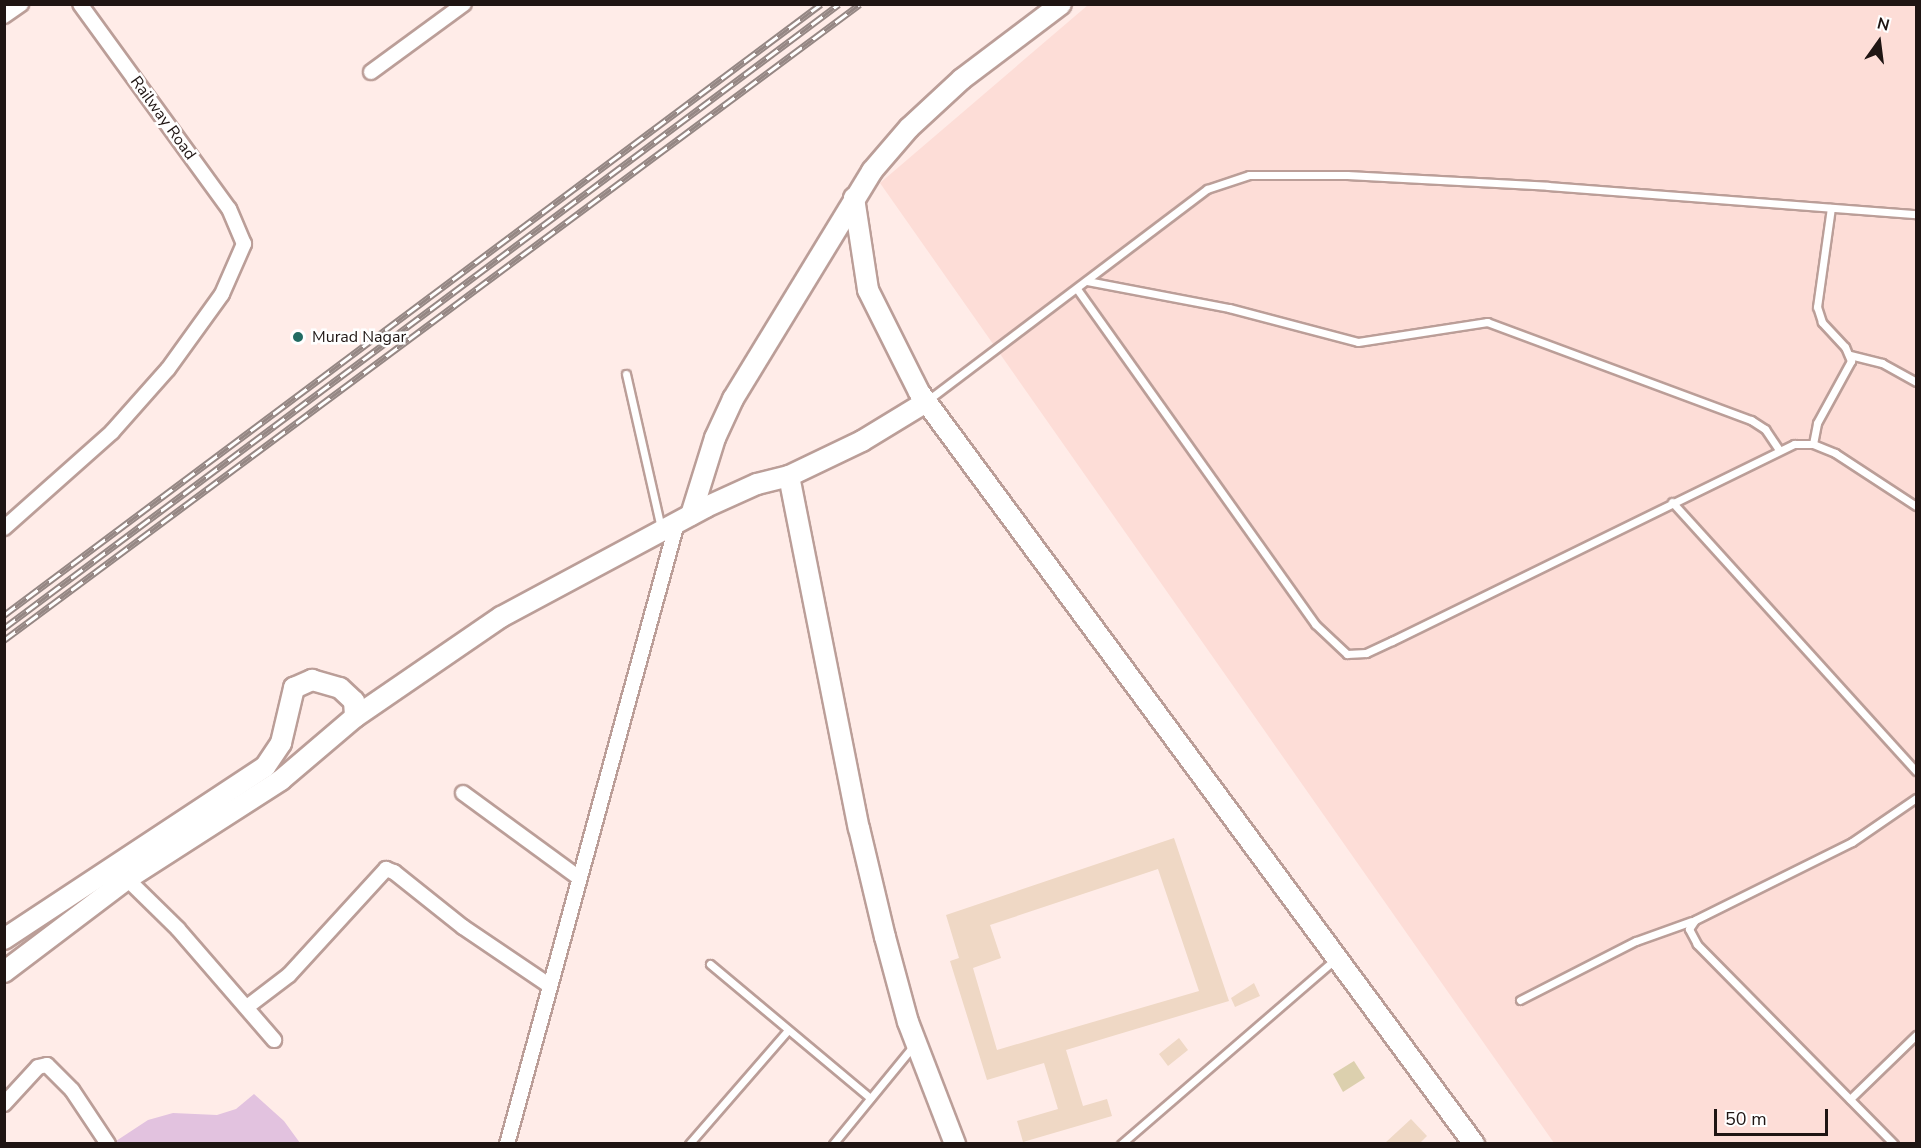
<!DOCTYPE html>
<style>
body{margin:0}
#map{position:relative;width:1921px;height:1148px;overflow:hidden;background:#ffece8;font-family:"Nunito Sans",sans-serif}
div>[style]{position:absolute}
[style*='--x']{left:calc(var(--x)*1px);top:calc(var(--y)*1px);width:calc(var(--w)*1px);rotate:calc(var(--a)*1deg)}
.built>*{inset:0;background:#fdddd7}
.green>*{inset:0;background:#dcd0ae}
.water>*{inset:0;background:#e2c2df}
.building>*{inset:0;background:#efd8c5}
.roads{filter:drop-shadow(2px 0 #bb9e98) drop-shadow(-2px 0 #bb9e98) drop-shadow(0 2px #bb9e98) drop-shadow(0 -2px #bb9e98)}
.lane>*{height:7px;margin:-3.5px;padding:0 3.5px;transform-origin:3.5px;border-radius:3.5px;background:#fff}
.street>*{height:14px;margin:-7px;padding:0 7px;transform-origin:7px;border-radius:7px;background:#fff}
.secondary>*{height:20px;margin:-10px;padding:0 10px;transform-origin:10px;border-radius:10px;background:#fff}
.rail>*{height:7px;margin-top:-3.5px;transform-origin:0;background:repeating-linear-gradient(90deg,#fff 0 14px,#958784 0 28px);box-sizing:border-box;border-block:2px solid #958784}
.dots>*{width:16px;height:16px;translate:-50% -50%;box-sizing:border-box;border:3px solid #fff;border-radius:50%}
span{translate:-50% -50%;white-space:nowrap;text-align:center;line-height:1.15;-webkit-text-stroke:5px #fff;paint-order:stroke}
.street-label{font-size:16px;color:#1f1513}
.poi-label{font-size:16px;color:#1f1513}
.left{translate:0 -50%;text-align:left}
.frame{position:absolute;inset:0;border:6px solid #1f1513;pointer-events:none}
.north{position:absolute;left:1849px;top:12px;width:60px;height:60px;-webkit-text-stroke:4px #fff;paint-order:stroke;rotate:14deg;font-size:16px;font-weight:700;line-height:24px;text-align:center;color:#1f1513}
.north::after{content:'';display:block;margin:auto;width:21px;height:27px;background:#1f1513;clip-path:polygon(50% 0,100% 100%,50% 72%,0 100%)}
.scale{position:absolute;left:1714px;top:1109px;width:114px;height:27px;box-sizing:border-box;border:3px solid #1f1513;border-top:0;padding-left:8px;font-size:18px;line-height:21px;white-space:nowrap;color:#1f1513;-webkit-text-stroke:4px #fff;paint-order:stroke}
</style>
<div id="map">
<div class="built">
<i style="clip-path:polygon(1088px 5px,1916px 5px,1916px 1143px,1554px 1143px,880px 183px)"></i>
</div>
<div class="green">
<i style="clip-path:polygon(1354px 1061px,1365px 1078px,1343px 1092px,1333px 1074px)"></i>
</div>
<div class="water">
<i style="clip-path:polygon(254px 1094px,284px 1121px,300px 1143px,113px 1143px,148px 1120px,173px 1113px,217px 1115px,236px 1109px)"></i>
</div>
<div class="building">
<i style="clip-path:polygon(evenodd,1174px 838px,1229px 1001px,1066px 1050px,1083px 1106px,1107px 1099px,1112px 1116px,1023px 1142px,1017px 1121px,1058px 1109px,1044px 1063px,987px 1080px,950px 961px,959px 958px,946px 915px,1174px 838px,1158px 869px,1199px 991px,997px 1050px,973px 968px,1001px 958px,990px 925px,1158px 869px)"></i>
<i style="clip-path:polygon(1254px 983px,1260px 996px,1235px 1007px,1231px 998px)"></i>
<i style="clip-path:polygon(1179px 1038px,1188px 1050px,1168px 1066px,1159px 1054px)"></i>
<i style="clip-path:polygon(1411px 1119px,1427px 1136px,1420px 1143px,1385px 1143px)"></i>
</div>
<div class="roads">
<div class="lane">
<i style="--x:1087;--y:281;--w:145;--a:10.8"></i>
<i style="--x:1229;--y:308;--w:133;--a:14.8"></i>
<i style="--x:1358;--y:342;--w:131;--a:-8.8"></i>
<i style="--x:1487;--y:322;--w:282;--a:20.4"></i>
<i style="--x:1751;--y:420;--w:17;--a:33"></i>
<i style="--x:1765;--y:429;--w:25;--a:56"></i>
<i style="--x:1077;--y:289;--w:411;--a:54.6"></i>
<i style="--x:1315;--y:624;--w:44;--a:43.2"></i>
<i style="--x:1347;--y:654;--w:19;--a:-3"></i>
<i style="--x:1366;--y:653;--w:29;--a:-25"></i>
<i style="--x:1392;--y:641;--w:448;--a:-26.1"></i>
<i style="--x:1794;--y:444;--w:19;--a:0"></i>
<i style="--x:1813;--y:444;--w:24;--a:22"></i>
<i style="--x:1835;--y:453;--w:97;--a:33.2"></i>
<i style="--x:1850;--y:355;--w:33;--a:14"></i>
<i style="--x:1882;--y:363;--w:39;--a:29"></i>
<i style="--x:626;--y:374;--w:158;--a:77.2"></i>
<i style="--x:928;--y:400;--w:350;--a:-37.1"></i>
<i style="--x:1207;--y:189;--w:44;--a:-18.4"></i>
<i style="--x:1249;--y:175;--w:98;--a:0"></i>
<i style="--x:1347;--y:175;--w:201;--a:3.1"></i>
<i style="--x:1548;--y:186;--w:369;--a:4.4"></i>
<i style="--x:1813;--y:444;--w:21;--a:-79"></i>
<i style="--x:1817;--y:423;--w:71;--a:-61.3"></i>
<i style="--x:1851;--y:361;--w:15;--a:-113"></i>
<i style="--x:1845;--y:347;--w:34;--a:-133"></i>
<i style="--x:1822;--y:322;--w:16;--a:-108"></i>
<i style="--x:1817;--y:307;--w:100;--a:-82"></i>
<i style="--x:1672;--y:502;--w:363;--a:47.8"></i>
<i style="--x:710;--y:964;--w:209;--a:39.9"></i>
<i style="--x:1520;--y:1000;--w:130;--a:-27"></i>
<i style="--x:1636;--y:941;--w:59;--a:-19.7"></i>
<i style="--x:1850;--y:1099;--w:92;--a:-44.1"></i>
<i style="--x:689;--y:1144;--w:151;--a:-49"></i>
<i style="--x:833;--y:1144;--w:128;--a:-50.7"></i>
<i style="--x:1121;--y:1144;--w:283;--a:-40.8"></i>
<i style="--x:1894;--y:1144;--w:281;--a:-134.6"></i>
<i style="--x:1697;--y:944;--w:17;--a:-118"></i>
<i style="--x:1689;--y:929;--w:11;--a:-56"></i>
<i style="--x:1695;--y:920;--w:175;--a:-26.4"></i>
<i style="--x:1852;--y:842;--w:78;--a:-34.5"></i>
</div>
<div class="street">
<i style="--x:4;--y:16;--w:21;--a:-35"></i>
<i style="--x:371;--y:72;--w:115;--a:-36.2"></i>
<i style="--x:4;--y:528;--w:144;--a:-41.6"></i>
<i style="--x:112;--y:432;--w:84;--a:-48.4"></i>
<i style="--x:168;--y:369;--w:92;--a:-54.2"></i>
<i style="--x:222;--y:294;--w:55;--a:-66.3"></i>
<i style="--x:244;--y:244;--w:38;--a:-113"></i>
<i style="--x:229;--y:209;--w:253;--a:-126"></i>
<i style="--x:463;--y:793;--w:144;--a:36.2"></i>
<i style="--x:127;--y:879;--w:71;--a:44.4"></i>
<i style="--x:178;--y:929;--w:147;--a:49.1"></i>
<i style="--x:247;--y:1007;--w:53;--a:-37.3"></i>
<i style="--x:289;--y:975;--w:144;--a:-47.5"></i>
<i style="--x:386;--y:869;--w:9;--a:21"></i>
<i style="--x:394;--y:872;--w:88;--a:38.6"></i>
<i style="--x:463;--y:927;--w:105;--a:34.1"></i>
<i style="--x:4;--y:1104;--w:50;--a:-47.4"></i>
<i style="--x:38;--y:1067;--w:9;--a:-13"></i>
<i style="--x:47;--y:1065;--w:35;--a:45"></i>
<i style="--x:72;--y:1090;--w:65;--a:56.3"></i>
<i style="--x:507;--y:1144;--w:644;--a:-74.69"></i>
</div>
<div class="secondary">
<i style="--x:854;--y:198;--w:93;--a:81.3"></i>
<i style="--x:868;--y:290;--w:114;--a:63.4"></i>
<i style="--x:919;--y:392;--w:935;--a:53.57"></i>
<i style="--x:789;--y:476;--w:81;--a:-25.6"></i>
<i style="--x:862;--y:441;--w:75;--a:-31.4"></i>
<i style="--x:691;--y:515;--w:81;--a:-72.7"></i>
<i style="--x:715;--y:438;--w:43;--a:-65.2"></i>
<i style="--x:733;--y:399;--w:267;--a:-58.6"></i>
<i style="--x:872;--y:171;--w:57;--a:-49.3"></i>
<i style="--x:909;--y:128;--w:72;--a:-42.8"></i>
<i style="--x:962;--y:79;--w:124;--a:-37.1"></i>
<i style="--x:4;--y:939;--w:313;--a:-33.4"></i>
<i style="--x:265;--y:767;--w:29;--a:-56"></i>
<i style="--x:281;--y:743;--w:57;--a:-76.7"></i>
<i style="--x:294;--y:688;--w:20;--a:-24"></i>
<i style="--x:312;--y:680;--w:29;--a:16"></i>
<i style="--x:340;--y:688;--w:19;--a:43"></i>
<i style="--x:354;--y:701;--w:16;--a:86"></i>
<i style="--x:4;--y:972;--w:154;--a:-37.1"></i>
<i style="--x:127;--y:879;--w:183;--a:-32.7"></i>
<i style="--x:281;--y:780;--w:97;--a:-40.4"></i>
<i style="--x:355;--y:717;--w:177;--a:-34.4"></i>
<i style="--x:501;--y:617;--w:233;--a:-28.2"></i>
<i style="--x:706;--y:507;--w:56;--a:-24.3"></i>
<i style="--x:757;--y:484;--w:33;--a:-14"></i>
<i style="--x:789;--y:476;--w:359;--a:78.8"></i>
<i style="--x:859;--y:828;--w:112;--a:76.6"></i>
<i style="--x:885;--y:937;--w:88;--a:74.9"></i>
<i style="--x:908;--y:1022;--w:131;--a:68.9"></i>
</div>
</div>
<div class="rail">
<i style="--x:4;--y:615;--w:1020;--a:-36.79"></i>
<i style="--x:4;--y:628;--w:1042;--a:-36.77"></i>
<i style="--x:4;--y:640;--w:1066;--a:-36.61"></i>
</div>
<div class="dots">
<i style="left:298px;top:337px;background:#226b62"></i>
</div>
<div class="street-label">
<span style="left:163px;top:118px;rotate:54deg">Railway Road</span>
</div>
<div class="poi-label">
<span class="left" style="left:312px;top:337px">Murad Nagar</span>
</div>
<div class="frame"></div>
<div class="north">N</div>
<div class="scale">50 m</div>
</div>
